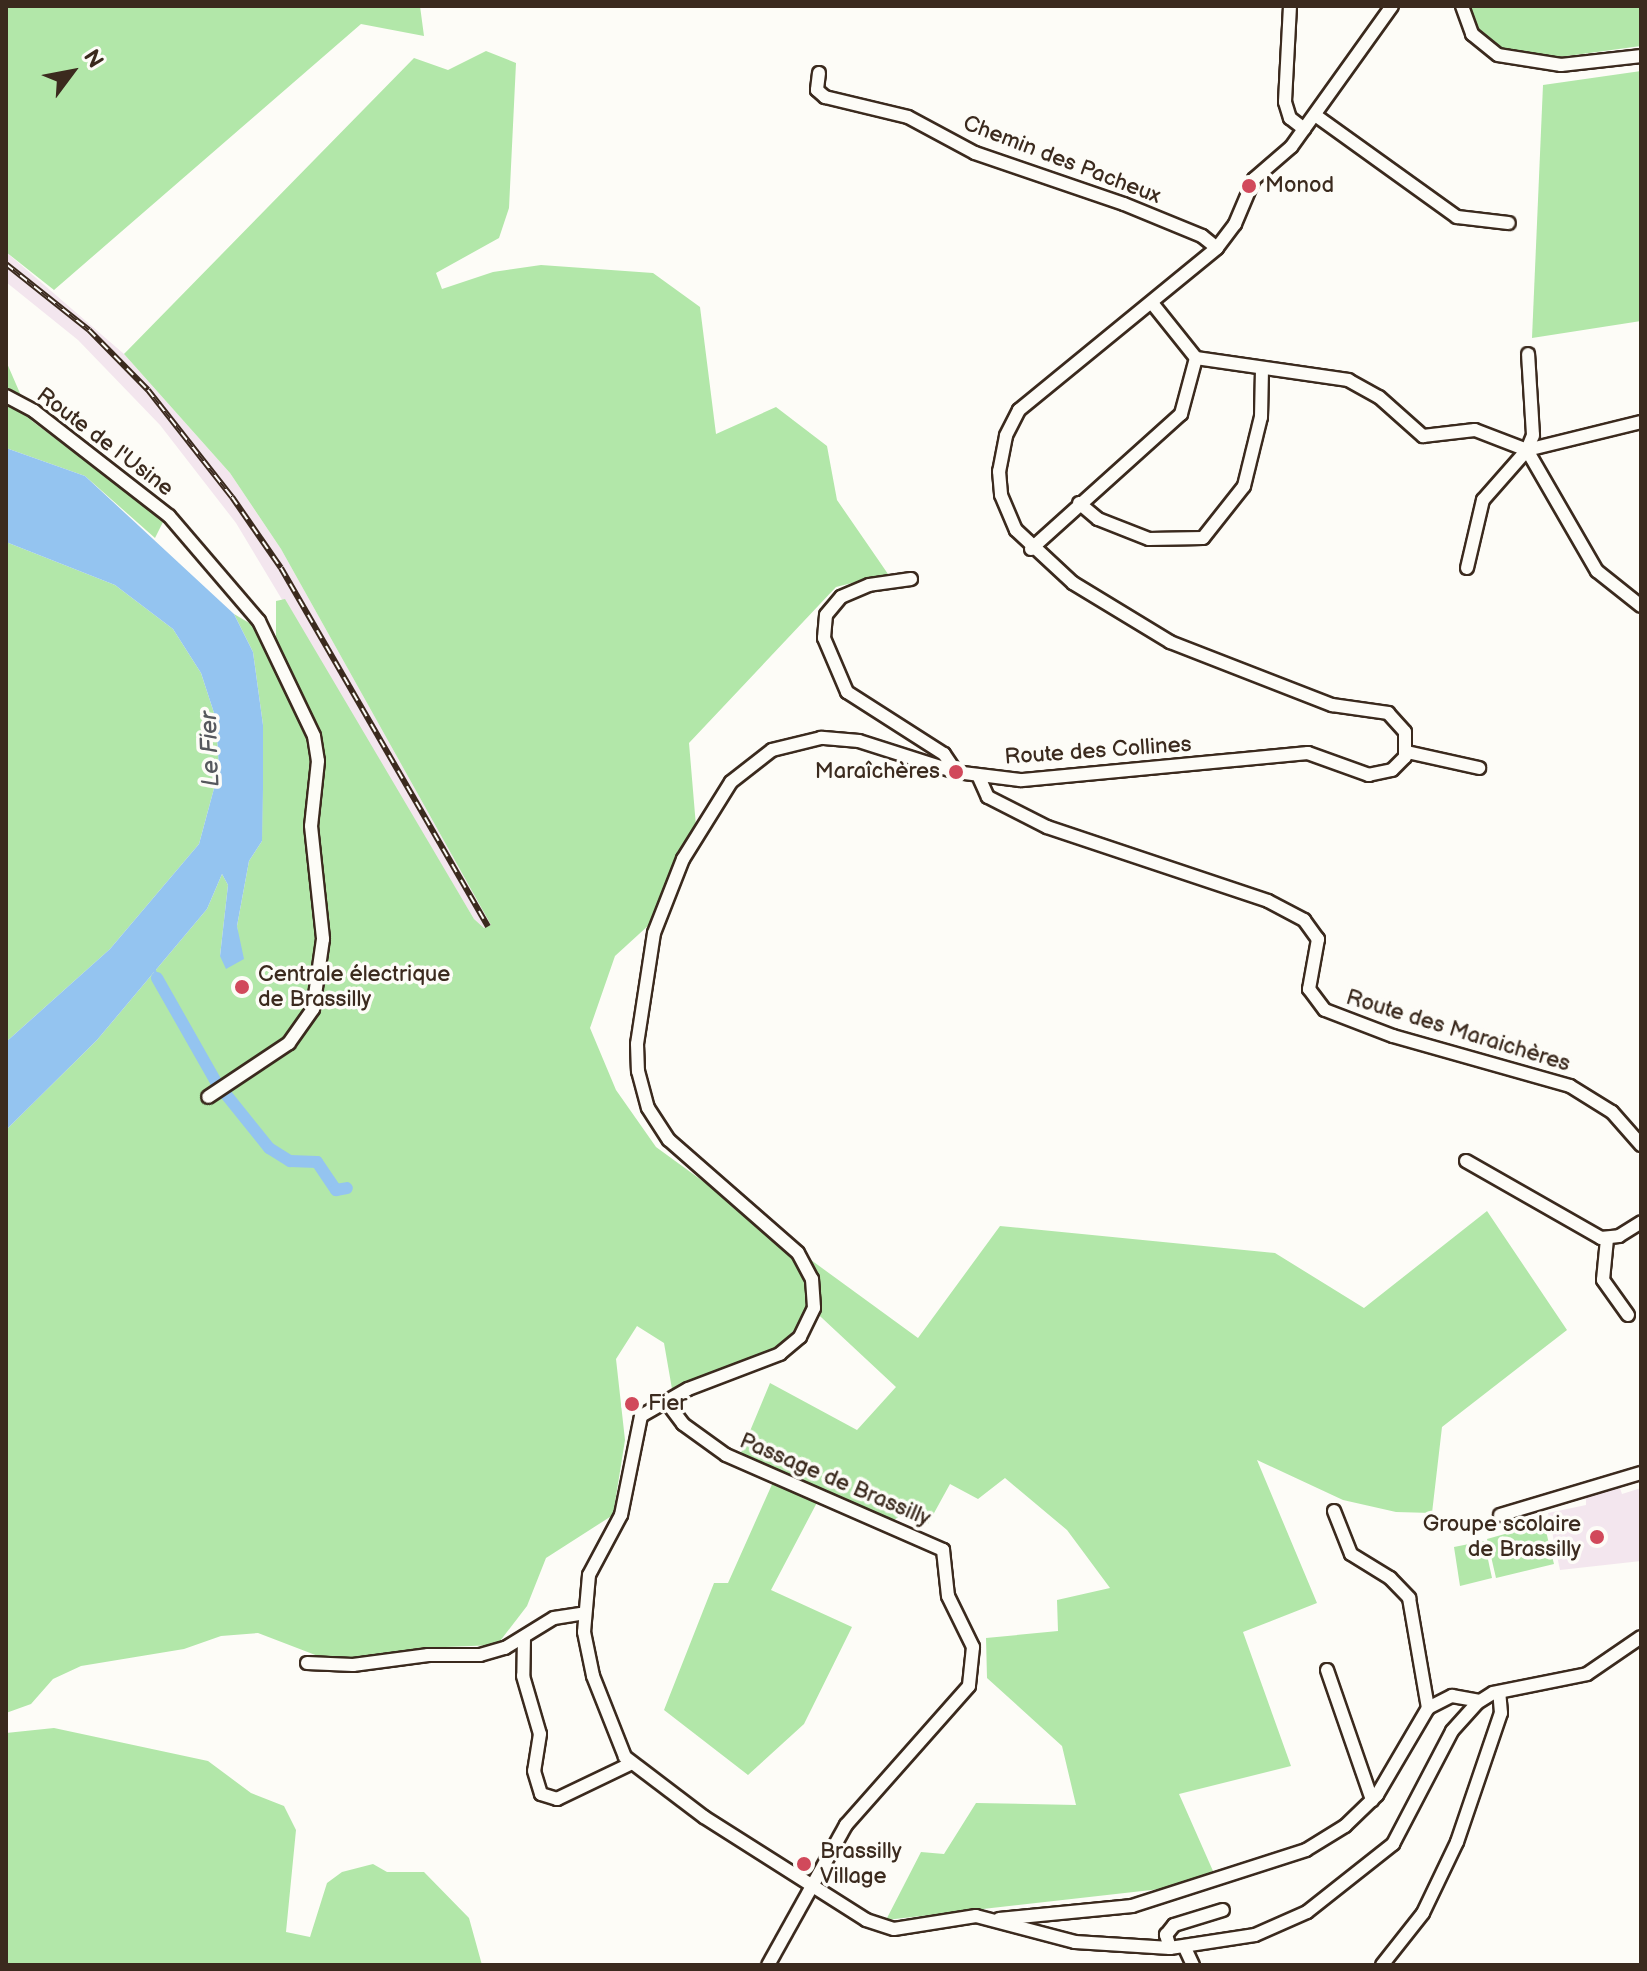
<!DOCTYPE html>
<meta charset="utf-8">
<style>
body{margin:0}
#map{position:relative;width:1647px;height:1971px;overflow:hidden;background:#fdfcf7;font-family:"Balsamiq Sans",sans-serif}
div>[style]{position:absolute}
[style*='--x']{left:calc(var(--x)*1px);top:calc(var(--y)*1px);width:calc(var(--w)*1px);rotate:calc(var(--a)*1deg)}
.built>*{inset:0;background:#f3e6ee}
.green>*{inset:0;background:#b2e7a9}
.water>*{inset:0;background:#94c4f0}
.stream>*{height:3px;margin:-1.5px;padding:0 1.5px;transform-origin:1.5px;border-radius:1.5px;background:#94c4f0}
.canal>*{height:12px;margin:-6px;padding:0 6px;transform-origin:6px;border-radius:6px;background:#94c4f0}
.roads{filter:drop-shadow(2px 0 #3b2a1e) drop-shadow(-2px 0 #3b2a1e) drop-shadow(0 2px #3b2a1e) drop-shadow(0 -2px #3b2a1e)}
.street>*{height:12px;margin:-6px;padding:0 6px;transform-origin:6px;border-radius:6px;background:#fdfcf7}
.rail>*{height:6px;margin-top:-3px;transform-origin:0;background:repeating-linear-gradient(90deg,#fdfcf7 0 9px,#3b2a1e 0 18px);box-sizing:border-box;border-block:2px solid #3b2a1e}
.dots>*{width:22px;height:22px;translate:-50% -50%;box-sizing:border-box;border:4px solid #fdfcf7;border-radius:50%}
span{translate:-50% -50%;white-space:nowrap;text-align:center;line-height:1.15;-webkit-text-stroke:7px #fdfcf7;paint-order:stroke}
.street-label{font-size:22px;color:#3b2a1e}
.poi-label{font-size:22px;color:#3b2a1e}
.left{translate:0 -50%;text-align:left}
.right{translate:-100% -50%;text-align:right}
.water-label{font-size:24px;color:#56585d;font-style:italic}
.frame{position:absolute;inset:0;border:8px solid #3b2a1e;pointer-events:none}
.north{position:absolute;left:32px;top:32px;width:80px;height:80px;-webkit-text-stroke:6px #fdfcf7;paint-order:stroke;rotate:58deg;font-size:22px;font-weight:700;line-height:32px;text-align:center;color:#3b2a1e}
.north::after{content:'';display:block;margin:auto;width:28px;height:36px;background:#3b2a1e;clip-path:polygon(50% 0,100% 100%,50% 72%,0 100%)}
</style>
<div id="map">
<div class="built">
<i style="clip-path:polygon(6px 252px,124px 354px,230px 473px,281px 549px,491px 925px,484px 928px,474px 919px,236px 523px,160px 425px,78px 340px,6px 282px)"></i>
<i style="clip-path:polygon(1620px 1488px,1622px 1494px,1641px 1488px,1641px 1561px,1560px 1570px,1548px 1513px,1586px 1505px,1586px 1496px)"></i>
</div>
<div class="green">
<i style="clip-path:polygon(6px 6px,420px 6px,424px 36px,361px 24px,54px 290px,6px 252px)"></i>
<i style="clip-path:polygon(1466px 6px,1641px 6px,1641px 46px,1545px 59px,1497px 47px,1477px 31px)"></i>
<i style="clip-path:polygon(486px 51px,516px 63px,509px 208px,499px 238px,436px 273px,442px 289px,493px 272px,541px 265px,653px 273px,700px 307px,716px 434px,776px 407px,827px 446px,837px 500px,888px 574px,836px 587px,689px 743px,696px 826px,650px 924px,615px 956px,590px 1028px,616px 1090px,656px 1147px,918px 1338px,1000px 1226px,1275px 1253px,1364px 1308px,1487px 1211px,1567px 1330px,1442px 1427px,1432px 1513px,1396px 1512px,1343px 1500px,1257px 1460px,1317px 1603px,1243px 1632px,1291px 1766px,1179px 1794px,1213px 1871px,1178px 1887px,886px 1920px,921px 1852px,944px 1854px,976px 1803px,1076px 1805px,1062px 1746px,987px 1678px,986px 1638px,1058px 1631px,1057px 1600px,1110px 1588px,1067px 1530px,1005px 1478px,978px 1499px,950px 1484px,928px 1524px,904px 1513px,894px 1520px,822px 1493px,771px 1590px,852px 1627px,804px 1724px,748px 1775px,664px 1710px,714px 1583px,728px 1583px,778px 1471px,740px 1455px,770px 1383px,857px 1430px,896px 1387px,807px 1304px,799px 1325px,774px 1351px,672px 1389px,664px 1343px,637px 1326px,616px 1359px,625px 1440px,613px 1515px,546px 1558px,527px 1606px,497px 1645px,419px 1648px,365px 1659px,318px 1656px,258px 1633px,221px 1636px,184px 1649px,81px 1666px,53px 1679px,31px 1704px,6px 1713px,6px 1130px,97px 1040px,207px 909px,222px 874px,228px 885px,220px 956px,240px 955px,237px 926px,249px 861px,262px 841px,263px 725px,253px 652px,234px 614px,276px 639px,276px 601px,285px 599px,474px 919px,484px 928px,491px 925px,281px 549px,230px 473px,124px 354px,414px 58px,448px 70px)"></i>
<i style="clip-path:polygon(1641px 71px,1641px 321px,1532px 338px,1543px 85px)"></i>
<i style="clip-path:polygon(6px 361px,32px 421px,164px 520px,155px 538px,85px 476px,6px 448px)"></i>
<i style="clip-path:polygon(6px 542px,115px 585px,173px 629px,201px 673px,216px 719px,219px 770px,199px 844px,110px 949px,6px 1042px)"></i>
<i style="clip-path:polygon(1544px 1523px,1554px 1564px,1496px 1578px,1487px 1539px)"></i>
<i style="clip-path:polygon(1484px 1541px,1492px 1578px,1460px 1586px,1454px 1547px)"></i>
<i style="clip-path:polygon(54px 1728px,208px 1761px,251px 1793px,284px 1806px,296px 1830px,286px 1932px,310px 1937px,327px 1883px,342px 1872px,373px 1864px,387px 1872px,424px 1872px,469px 1918px,482px 1965px,6px 1965px,6px 1733px)"></i>
</div>
<div class="water">
<i style="clip-path:polygon(6px 448px,85px 476px,234px 614px,253px 652px,263px 725px,263px 789px,262px 841px,249px 861px,237px 926px,244px 959px,226px 969px,220px 956px,228px 885px,222px 874px,207px 909px,97px 1040px,6px 1130px,6px 1042px,110px 949px,199px 844px,219px 770px,216px 719px,201px 673px,173px 629px,115px 585px,6px 542px)"></i>
</div>
<div class="stream">
<i style="--x:153;--y:967;--w:12;--a:70"></i>
</div>
<div class="canal">
<i style="--x:157;--y:978;--w:120;--a:60.4"></i>
<i style="--x:216;--y:1082;--w:85;--a:51.2"></i>
<i style="--x:269;--y:1148;--w:25;--a:32"></i>
<i style="--x:290;--y:1161;--w:27;--a:2"></i>
<i style="--x:317;--y:1162;--w:34;--a:56"></i>
<i style="--x:336;--y:1190;--w:11;--a:-10"></i>
</div>
<div class="roads">
<div class="street">
<i style="--x:1290;--y:6;--w:96;--a:93"></i>
<i style="--x:1285;--y:102;--w:17;--a:73"></i>
<i style="--x:1290;--y:118;--w:18;--a:38"></i>
<i style="--x:1392;--y:6;--w:173;--a:125.6"></i>
<i style="--x:1291;--y:147;--w:49;--a:139.1"></i>
<i style="--x:1254;--y:179;--w:49;--a:112.9"></i>
<i style="--x:1235;--y:224;--w:30;--a:127"></i>
<i style="--x:1217;--y:248;--w:256;--a:140.7"></i>
<i style="--x:1019;--y:410;--w:29;--a:117"></i>
<i style="--x:1006;--y:436;--w:36;--a:101"></i>
<i style="--x:999;--y:471;--w:24;--a:85"></i>
<i style="--x:1001;--y:495;--w:38;--a:67"></i>
<i style="--x:1016;--y:530;--w:78;--a:42.9"></i>
<i style="--x:1073;--y:583;--w:114;--a:31.3"></i>
<i style="--x:1170;--y:642;--w:174;--a:21.3"></i>
<i style="--x:1332;--y:705;--w:57;--a:8.1"></i>
<i style="--x:1388;--y:713;--w:25;--a:48"></i>
<i style="--x:1405;--y:732;--w:25;--a:90"></i>
<i style="--x:1405;--y:757;--w:18;--a:135"></i>
<i style="--x:1392;--y:770;--w:24;--a:168"></i>
<i style="--x:1369;--y:775;--w:65;--a:-160.2"></i>
<i style="--x:1308;--y:753;--w:289;--a:174.6"></i>
<i style="--x:1020;--y:780;--w:64;--a:-172.9"></i>
<i style="--x:956;--y:772;--w:102;--a:-162.3"></i>
<i style="--x:859;--y:741;--w:38;--a:-175"></i>
<i style="--x:821;--y:738;--w:50;--a:166.2"></i>
<i style="--x:772;--y:750;--w:52;--a:142"></i>
<i style="--x:731;--y:782;--w:91;--a:121.9"></i>
<i style="--x:683;--y:859;--w:79;--a:111.4"></i>
<i style="--x:654;--y:933;--w:112;--a:98.7"></i>
<i style="--x:637;--y:1044;--w:27;--a:88"></i>
<i style="--x:638;--y:1071;--w:38;--a:75"></i>
<i style="--x:648;--y:1108;--w:38;--a:57"></i>
<i style="--x:669;--y:1140;--w:171;--a:41.2"></i>
<i style="--x:798;--y:1253;--w:30;--a:62"></i>
<i style="--x:812;--y:1279;--w:29;--a:86"></i>
<i style="--x:814;--y:1308;--w:32;--a:116"></i>
<i style="--x:800;--y:1337;--w:26;--a:140"></i>
<i style="--x:780;--y:1354;--w:98;--a:159.2"></i>
<i style="--x:688;--y:1389;--w:54;--a:150.1"></i>
<i style="--x:641;--y:1416;--w:101;--a:101.4"></i>
<i style="--x:621;--y:1515;--w:68;--a:118.1"></i>
<i style="--x:589;--y:1575;--w:57;--a:95"></i>
<i style="--x:584;--y:1632;--w:45;--a:78.4"></i>
<i style="--x:593;--y:1676;--w:87;--a:68.4"></i>
<i style="--x:625;--y:1757;--w:99;--a:37.2"></i>
<i style="--x:704;--y:1817;--w:192;--a:32.4"></i>
<i style="--x:866;--y:1920;--w:29;--a:18"></i>
<i style="--x:894;--y:1929;--w:83;--a:-9"></i>
<i style="--x:976;--y:1916;--w:102;--a:14.7"></i>
<i style="--x:1075;--y:1942;--w:95;--a:3.6"></i>
<i style="--x:1170;--y:1948;--w:86;--a:-8.7"></i>
<i style="--x:1255;--y:1935;--w:57;--a:-23.9"></i>
<i style="--x:1307;--y:1912;--w:110;--a:-38.3"></i>
<i style="--x:1393;--y:1844;--w:127;--a:-62.4"></i>
<i style="--x:1452;--y:1731;--w:38;--a:-48"></i>
<i style="--x:1477;--y:1703;--w:19;--a:-32"></i>
<i style="--x:1493;--y:1693;--w:96;--a:-11.4"></i>
<i style="--x:1587;--y:1674;--w:65;--a:-34.4"></i>
<i style="--x:1462;--y:6;--w:30;--a:70"></i>
<i style="--x:1472;--y:34;--w:33;--a:39"></i>
<i style="--x:1498;--y:55;--w:64;--a:9"></i>
<i style="--x:1561;--y:65;--w:81;--a:-6.4"></i>
<i style="--x:819;--y:73;--w:17;--a:97"></i>
<i style="--x:817;--y:90;--w:11;--a:41"></i>
<i style="--x:825;--y:97;--w:85;--a:13.5"></i>
<i style="--x:908;--y:117;--w:76;--a:28.2"></i>
<i style="--x:975;--y:153;--w:157;--a:18.9"></i>
<i style="--x:1124;--y:204;--w:84;--a:22.3"></i>
<i style="--x:1202;--y:236;--w:19;--a:39"></i>
<i style="--x:1315;--y:115;--w:175;--a:35.7"></i>
<i style="--x:1457;--y:217;--w:52;--a:6.6"></i>
<i style="--x:1152;--y:303;--w:70;--a:51.3"></i>
<i style="--x:1196;--y:358;--w:154;--a:8.2"></i>
<i style="--x:1348;--y:380;--w:35;--a:29"></i>
<i style="--x:1379;--y:397;--w:59;--a:41.6"></i>
<i style="--x:1423;--y:436;--w:52;--a:-6.6"></i>
<i style="--x:1475;--y:430;--w:56;--a:21"></i>
<i style="--x:1527;--y:450;--w:140;--a:60"></i>
<i style="--x:1597;--y:571;--w:56;--a:38.5"></i>
<i style="--x:6;--y:396;--w:32;--a:28"></i>
<i style="--x:34;--y:411;--w:171;--a:37.9"></i>
<i style="--x:169;--y:516;--w:138;--a:49.4"></i>
<i style="--x:259;--y:621;--w:127;--a:64.4"></i>
<i style="--x:314;--y:736;--w:25;--a:81"></i>
<i style="--x:318;--y:761;--w:65;--a:96.1"></i>
<i style="--x:311;--y:826;--w:114;--a:83.9"></i>
<i style="--x:323;--y:939;--w:71;--a:98.1"></i>
<i style="--x:313;--y:1009;--w:42;--a:125.2"></i>
<i style="--x:289;--y:1043;--w:97;--a:146.3"></i>
<i style="--x:1527;--y:450;--w:117;--a:-13.8"></i>
<i style="--x:1079;--y:503;--w:25;--a:40"></i>
<i style="--x:1098;--y:519;--w:55;--a:21.4"></i>
<i style="--x:1149;--y:539;--w:54;--a:-1.1"></i>
<i style="--x:1203;--y:538;--w:66;--a:-51.7"></i>
<i style="--x:1244;--y:486;--w:71;--a:-76.2"></i>
<i style="--x:1261;--y:417;--w:47;--a:-88.8"></i>
<i style="--x:1031;--y:549;--w:202;--a:-42"></i>
<i style="--x:1181;--y:414;--w:58;--a:-75"></i>
<i style="--x:1467;--y:568;--w:70;--a:-76.8"></i>
<i style="--x:1483;--y:500;--w:67;--a:-48.7"></i>
<i style="--x:1527;--y:450;--w:16;--a:-68"></i>
<i style="--x:1533;--y:435;--w:81;--a:-93.5"></i>
<i style="--x:911;--y:579;--w:42;--a:171.9"></i>
<i style="--x:869;--y:585;--w:30;--a:157"></i>
<i style="--x:841;--y:597;--w:23;--a:130"></i>
<i style="--x:826;--y:615;--w:23;--a:95"></i>
<i style="--x:824;--y:638;--w:59;--a:66.9"></i>
<i style="--x:847;--y:692;--w:115;--a:32.6"></i>
<i style="--x:944;--y:754;--w:22;--a:56"></i>
<i style="--x:1407;--y:752;--w:74;--a:12.5"></i>
<i style="--x:978;--y:775;--w:24;--a:66"></i>
<i style="--x:988;--y:797;--w:66;--a:27"></i>
<i style="--x:1047;--y:827;--w:233;--a:18.5"></i>
<i style="--x:1268;--y:901;--w:41;--a:27.8"></i>
<i style="--x:1304;--y:920;--w:24;--a:54"></i>
<i style="--x:1318;--y:939;--w:51;--a:100.2"></i>
<i style="--x:1309;--y:989;--w:26;--a:53"></i>
<i style="--x:1325;--y:1010;--w:73;--a:20.9"></i>
<i style="--x:1393;--y:1036;--w:184;--a:15.8"></i>
<i style="--x:1570;--y:1086;--w:49;--a:31.8"></i>
<i style="--x:1612;--y:1112;--w:44;--a:48.7"></i>
<i style="--x:1466;--y:1161;--w:155;--a:29.7"></i>
<i style="--x:1601;--y:1238;--w:18;--a:-6"></i>
<i style="--x:1619;--y:1236;--w:26;--a:-32"></i>
<i style="--x:1607;--y:1239;--w:41;--a:95.6"></i>
<i style="--x:1603;--y:1280;--w:43;--a:54.5"></i>
<i style="--x:665;--y:1400;--w:30;--a:53"></i>
<i style="--x:683;--y:1424;--w:53;--a:35.8"></i>
<i style="--x:726;--y:1455;--w:237;--a:23.6"></i>
<i style="--x:943;--y:1550;--w:46;--a:83.8"></i>
<i style="--x:948;--y:1596;--w:57;--a:63.9"></i>
<i style="--x:973;--y:1647;--w:39;--a:96"></i>
<i style="--x:969;--y:1686;--w:186;--a:131.5"></i>
<i style="--x:846;--y:1825;--w:160;--a:119.1"></i>
<i style="--x:1334;--y:1511;--w:46;--a:68.4"></i>
<i style="--x:1351;--y:1554;--w:46;--a:31.6"></i>
<i style="--x:1390;--y:1578;--w:28;--a:46"></i>
<i style="--x:1409;--y:1598;--w:112;--a:80.2"></i>
<i style="--x:1500;--y:1515;--w:147;--a:-16.6"></i>
<i style="--x:524;--y:1637;--w:39;--a:91"></i>
<i style="--x:523;--y:1676;--w:60;--a:73.7"></i>
<i style="--x:540;--y:1734;--w:37;--a:99"></i>
<i style="--x:534;--y:1771;--w:24;--a:73"></i>
<i style="--x:541;--y:1794;--w:17;--a:17"></i>
<i style="--x:557;--y:1799;--w:83;--a:-25.6"></i>
<i style="--x:307;--y:1663;--w:46;--a:2.5"></i>
<i style="--x:353;--y:1665;--w:76;--a:-7.6"></i>
<i style="--x:428;--y:1655;--w:52;--a:0"></i>
<i style="--x:480;--y:1655;--w:26;--a:-16"></i>
<i style="--x:505;--y:1648;--w:57;--a:-31.5"></i>
<i style="--x:554;--y:1618;--w:30;--a:-9"></i>
<i style="--x:1327;--y:1670;--w:138;--a:70.9"></i>
<i style="--x:999;--y:1919;--w:134;--a:-5.6"></i>
<i style="--x:1132;--y:1906;--w:183;--a:-17.8"></i>
<i style="--x:1306;--y:1850;--w:46;--a:-31.6"></i>
<i style="--x:1345;--y:1826;--w:45;--a:-44.1"></i>
<i style="--x:1377;--y:1795;--w:101;--a:-59.6"></i>
<i style="--x:1428;--y:1708;--w:27;--a:-27"></i>
<i style="--x:1452;--y:1696;--w:28;--a:10"></i>
<i style="--x:1170;--y:1948;--w:14;--a:-107"></i>
<i style="--x:1166;--y:1935;--w:13;--a:-51"></i>
<i style="--x:1174;--y:1925;--w:51;--a:-17"></i>
<i style="--x:1185;--y:1948;--w:19;--a:65"></i>
<i style="--x:1382;--y:1965;--w:66;--a:-51.7"></i>
<i style="--x:1423;--y:1913;--w:79;--a:-64.4"></i>
<i style="--x:1457;--y:1842;--w:136;--a:-71.2"></i>
<i style="--x:1501;--y:1713;--w:21;--a:-95"></i>
</div>
</div>
<div class="rail">
<i style="--x:6;--y:264;--w:106;--a:38.5"></i>
<i style="--x:89;--y:330;--w:84;--a:45.5"></i>
<i style="--x:148;--y:390;--w:136;--a:51.9"></i>
<i style="--x:232;--y:497;--w:86;--a:55.4"></i>
<i style="--x:281;--y:568;--w:414;--a:60"></i>
</div>
<div class="dots">
<i style="left:1249px;top:186px;background:#d1495b"></i>
<i style="left:956px;top:772px;background:#d1495b"></i>
<i style="left:242px;top:987px;background:#d1495b"></i>
<i style="left:632px;top:1404px;background:#d1495b"></i>
<i style="left:1597px;top:1537px;background:#d1495b"></i>
<i style="left:804px;top:1864px;background:#d1495b"></i>
</div>
<div class="street-label">
<span style="left:1062px;top:160px;rotate:21deg">Chemin des Pacheux</span>
<span style="left:105px;top:442px;rotate:37deg">Route de l'Usine</span>
<span style="left:1098px;top:751px;rotate:-4deg">Route des Collines</span>
<span style="left:1458px;top:1031px;rotate:17deg">Route des Maraichères</span>
<span style="left:835px;top:1480px;rotate:23deg">Passage de Brassilly</span>
</div>
<div class="poi-label">
<span class="left" style="left:1265px;top:186px">Monod</span>
<span class="right" style="left:940px;top:772px">Maraîchères</span>
<span class="left" style="left:258px;top:987px">Centrale électrique<br>de Brassilly</span>
<span class="left" style="left:648px;top:1404px">Fier</span>
<span class="right" style="left:1581px;top:1537px">Groupe scolaire<br>de Brassilly</span>
<span class="left" style="left:820px;top:1864px">Brassilly<br>Village</span>
</div>
<div class="water-label">
<span style="left:210px;top:749px;rotate:-92deg">Le Fier</span>
</div>
<div class="frame"></div>
<div class="north">N</div>
</div>
